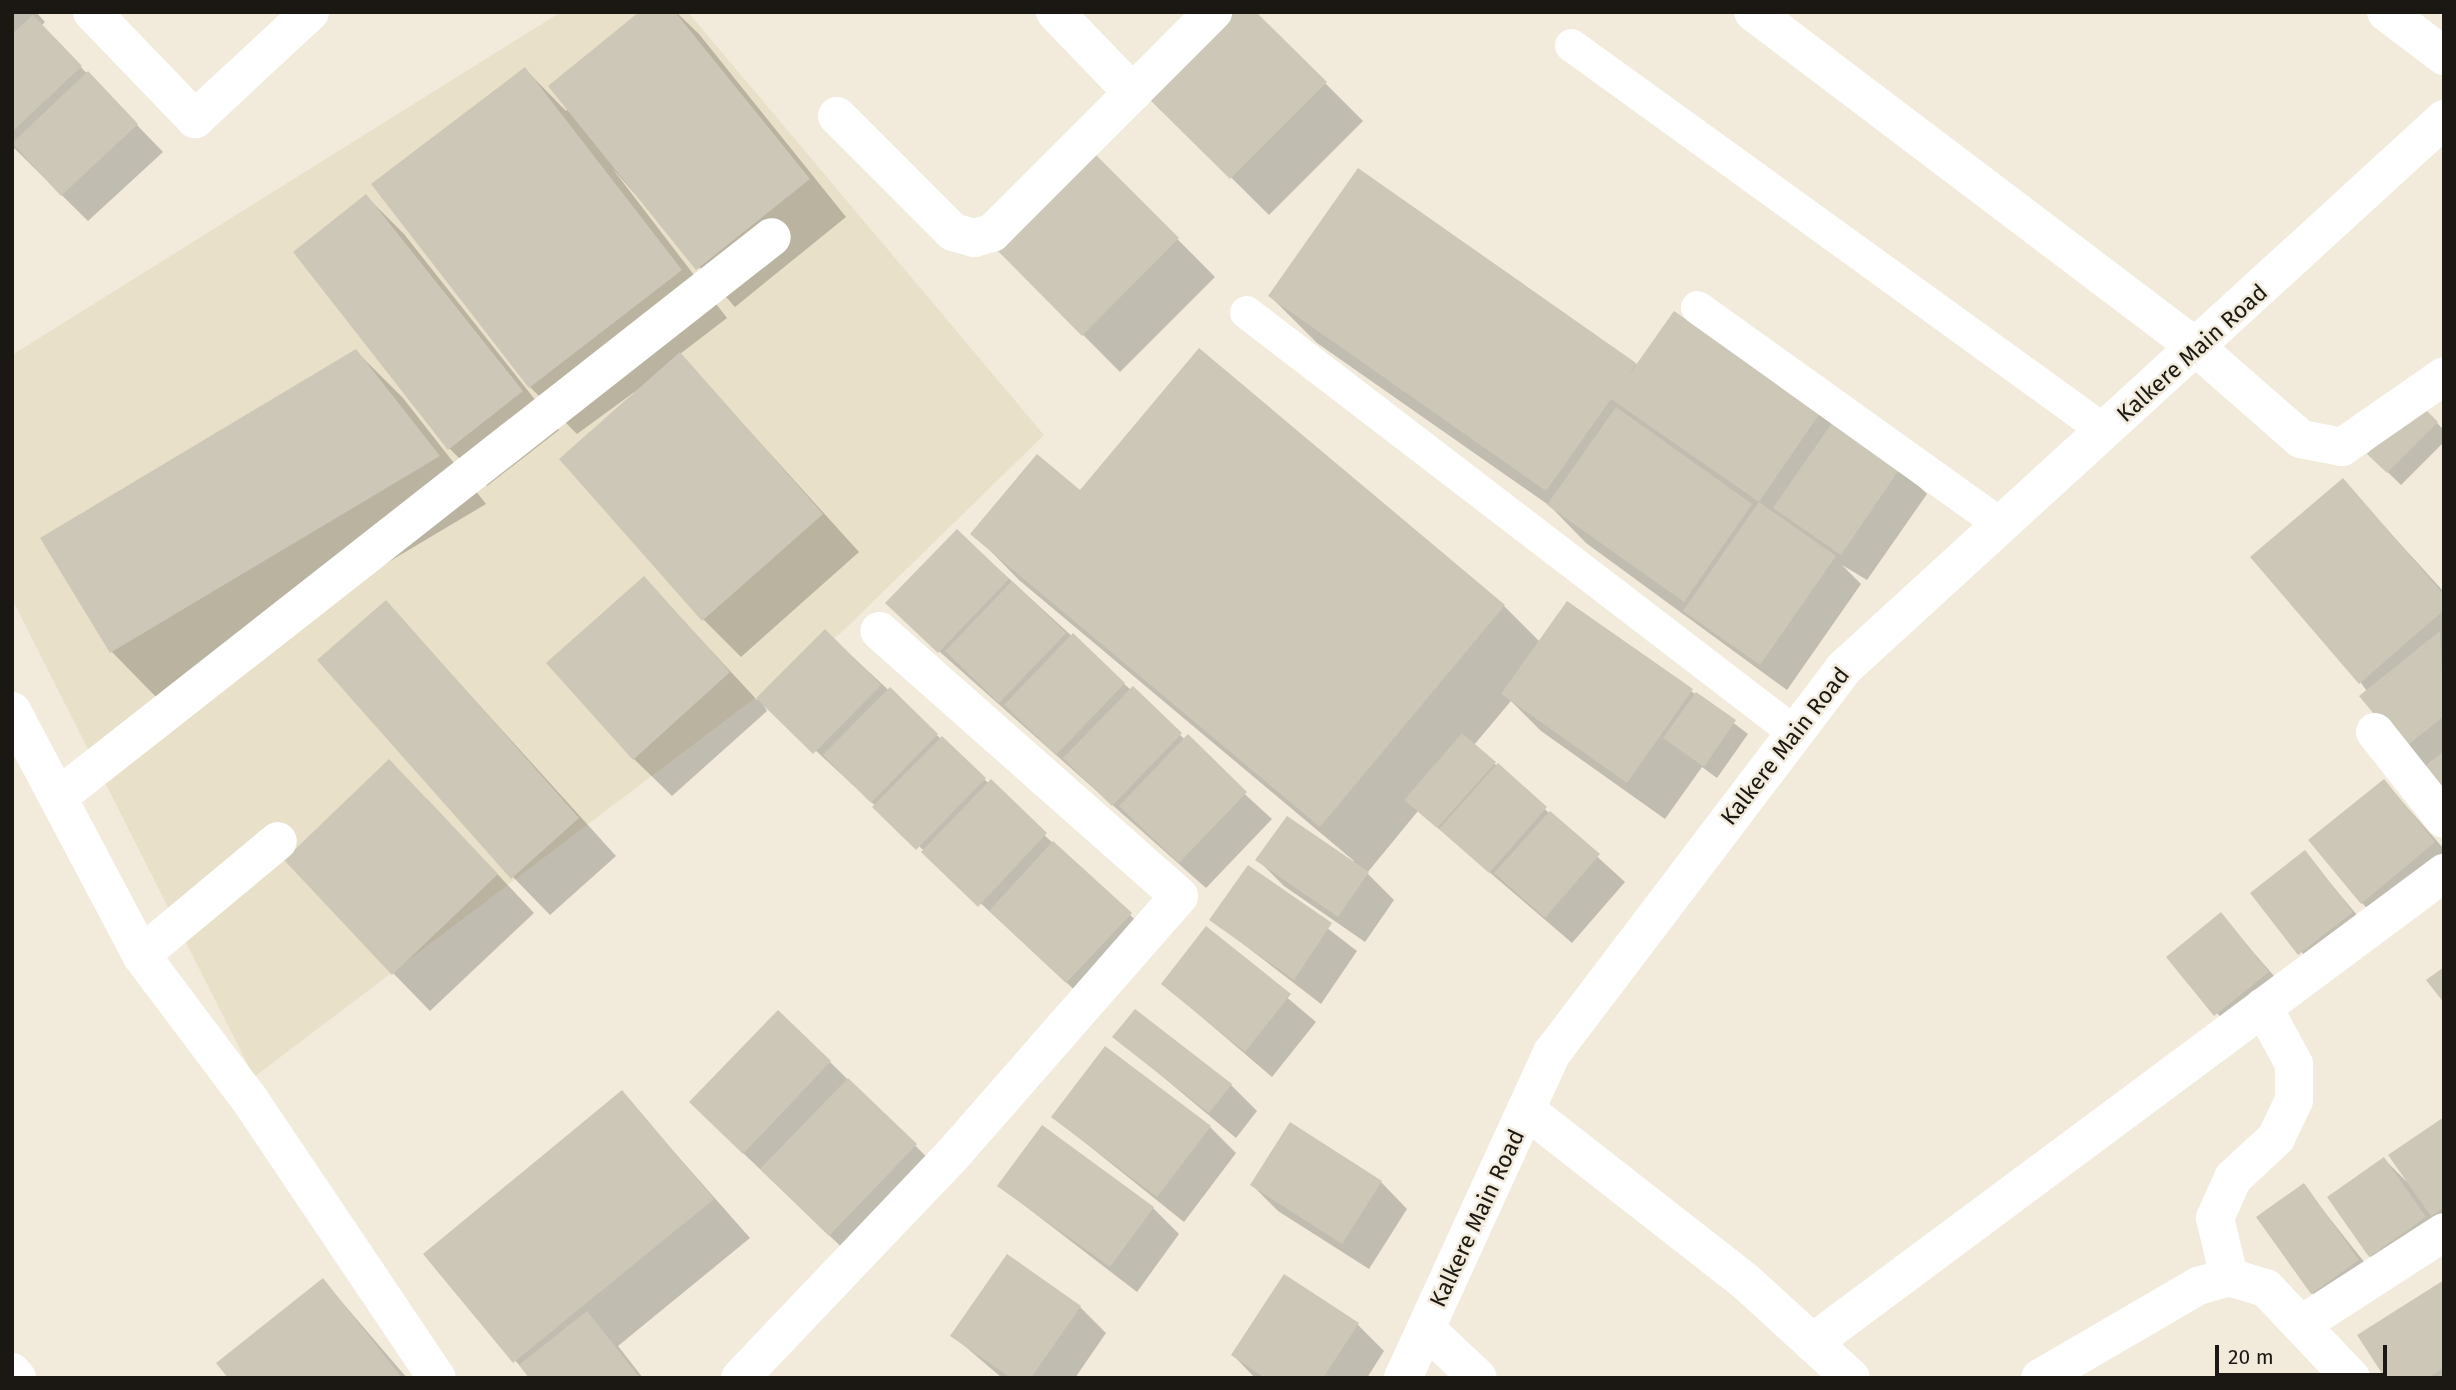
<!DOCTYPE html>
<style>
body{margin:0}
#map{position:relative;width:2456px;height:1390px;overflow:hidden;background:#f2ebdc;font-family:"Fira Sans",sans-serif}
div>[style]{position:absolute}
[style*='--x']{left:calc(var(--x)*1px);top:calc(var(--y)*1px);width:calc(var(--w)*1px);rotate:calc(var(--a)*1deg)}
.built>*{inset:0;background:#e9e0c9}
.shadow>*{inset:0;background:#0003}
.building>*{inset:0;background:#cdc7b8}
.service>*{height:33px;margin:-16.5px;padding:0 16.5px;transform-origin:16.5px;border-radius:16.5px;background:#fff}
.minor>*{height:38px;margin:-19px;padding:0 19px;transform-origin:19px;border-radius:19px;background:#fff}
.tertiary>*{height:38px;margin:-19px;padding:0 19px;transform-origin:19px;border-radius:19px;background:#fff}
span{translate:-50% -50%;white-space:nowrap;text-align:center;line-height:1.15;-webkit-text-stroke:5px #f2ebdc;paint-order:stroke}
.street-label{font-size:23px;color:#1b1813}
.frame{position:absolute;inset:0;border:14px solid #1b1813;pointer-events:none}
.scale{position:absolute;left:2215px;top:1345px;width:172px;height:32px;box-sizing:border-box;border:4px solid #1b1813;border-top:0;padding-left:9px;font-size:21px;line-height:24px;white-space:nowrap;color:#1b1813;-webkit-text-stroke:5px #f2ebdc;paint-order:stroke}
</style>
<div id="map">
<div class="built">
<i style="clip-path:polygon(561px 12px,688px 12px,1044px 435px,842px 632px,254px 1077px,12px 599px,12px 355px)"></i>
</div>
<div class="shadow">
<i style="clip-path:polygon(12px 12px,36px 12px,45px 22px,41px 26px,163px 152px,88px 221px,12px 146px)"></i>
<i style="clip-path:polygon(642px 12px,676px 12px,699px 34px,846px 217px,735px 307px,612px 168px,727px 318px,680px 354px,859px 552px,741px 657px,703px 619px,648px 382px,577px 434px,530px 387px,525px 69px,566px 111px)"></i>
<i style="clip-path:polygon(1254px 12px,1363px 121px,1269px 215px,1145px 92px)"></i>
<i style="clip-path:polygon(1090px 151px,1215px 277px,1120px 372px,995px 246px)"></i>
<i style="clip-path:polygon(366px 196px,404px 234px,559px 430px,487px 486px,450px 449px,295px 252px)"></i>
<i style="clip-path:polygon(1270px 296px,1635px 364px,1819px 414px,1900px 468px,1927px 494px,1867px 580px,1842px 565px,1861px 584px,1787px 690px,1586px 543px,1550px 506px,1317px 343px)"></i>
<i style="clip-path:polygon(356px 351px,403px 398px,486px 504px,158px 699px,112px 652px,42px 538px)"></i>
<i style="clip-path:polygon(2418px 404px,2444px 430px,2444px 442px,2401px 485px,2369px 454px)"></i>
<i style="clip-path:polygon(2343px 481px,2444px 592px,2444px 796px,2361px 683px)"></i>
<i style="clip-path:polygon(1080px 492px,1504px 606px,1540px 642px,1691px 691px,1748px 734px,1717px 778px,1702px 767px,1665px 819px,1541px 731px,1511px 701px,1474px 745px,1625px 882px,1572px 943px,1418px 811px,1367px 873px,1394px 900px,1365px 942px,1284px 886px,1258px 860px,1354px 861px,1019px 580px,973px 533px)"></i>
<i style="clip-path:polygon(957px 531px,1272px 819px,1206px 888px,914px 629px)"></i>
<i style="clip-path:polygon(644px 578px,757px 700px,825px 631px,1157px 940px,1094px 1008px,760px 699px,767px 711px,672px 796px,634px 759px)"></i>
<i style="clip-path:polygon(386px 602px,616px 856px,550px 915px,513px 877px)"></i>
<i style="clip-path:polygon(2384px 781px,2444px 849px,2444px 883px,2388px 929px,2362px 903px)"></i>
<i style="clip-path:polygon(427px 799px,534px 913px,430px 1011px,393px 973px)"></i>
<i style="clip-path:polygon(2305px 853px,2378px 940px,2325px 980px,2252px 893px)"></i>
<i style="clip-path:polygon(1248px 867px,1357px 951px,1321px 1004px,1212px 920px)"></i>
<i style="clip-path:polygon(2220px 914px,2294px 999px,2242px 1042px,2169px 957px)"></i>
<i style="clip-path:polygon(1206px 929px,1316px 1022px,1272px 1077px,1163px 984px)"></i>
<i style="clip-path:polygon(1115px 1037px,1231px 1085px,1257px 1111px,1236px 1138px)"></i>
<i style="clip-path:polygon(830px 1062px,942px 1172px,856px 1261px,717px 1128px)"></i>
<i style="clip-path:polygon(622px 1093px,750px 1238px,618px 1346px,643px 1378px,530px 1378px,426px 1254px)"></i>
<i style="clip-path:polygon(1053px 1117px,1210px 1127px,1236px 1153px,1184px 1222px)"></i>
<i style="clip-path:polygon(2444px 1119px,2444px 1226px,2396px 1282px,2370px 1256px,2384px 1159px,2406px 1181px)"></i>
<i style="clip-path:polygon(1381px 1182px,1407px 1209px,1369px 1269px,1278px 1211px,1252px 1185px)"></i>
<i style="clip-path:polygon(999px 1186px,1153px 1208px,1179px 1234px,1137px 1292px)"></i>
<i style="clip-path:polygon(2304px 1186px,2384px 1287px,2338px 1319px,2312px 1293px)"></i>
<i style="clip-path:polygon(1285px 1277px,1358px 1325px,1384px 1351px,1367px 1378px,1255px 1378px,1233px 1355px)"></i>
<i style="clip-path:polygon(323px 1280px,407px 1378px,230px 1378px)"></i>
<i style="clip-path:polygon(2444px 1282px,2444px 1378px,2387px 1378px)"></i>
<i style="clip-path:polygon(1080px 1307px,1106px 1333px,1075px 1378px,1002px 1378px,953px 1336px)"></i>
</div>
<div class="building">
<i style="clip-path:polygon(639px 12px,675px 12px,810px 179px,696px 270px,548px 86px)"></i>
<i style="clip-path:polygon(1221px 12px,1256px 12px,1327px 82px,1230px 179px,1142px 92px)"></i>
<i style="clip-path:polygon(33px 15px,82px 66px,12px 132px,12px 34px)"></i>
<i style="clip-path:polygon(525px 67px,682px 270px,529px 388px,371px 184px)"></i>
<i style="clip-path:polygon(88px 71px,138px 124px,61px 196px,12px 143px)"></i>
<i style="clip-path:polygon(1090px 149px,1179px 238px,1082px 336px,993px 246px)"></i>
<i style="clip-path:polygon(1358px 168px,1636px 363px,1626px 379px,1674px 311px,1820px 413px,1759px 502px,1836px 556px,1760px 665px,1683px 611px,1759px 502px,1611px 399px,1546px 491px,1268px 296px)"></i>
<i style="clip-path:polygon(366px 194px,523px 391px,448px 450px,293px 252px)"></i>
<i style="clip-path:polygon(1199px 348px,1505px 605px,1320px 827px,970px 534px,1037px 454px,1080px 490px)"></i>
<i style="clip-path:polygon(356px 349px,440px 456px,110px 653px,40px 538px)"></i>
<i style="clip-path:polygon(680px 352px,823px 514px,702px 621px,559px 459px)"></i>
<i style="clip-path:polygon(2418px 402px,2438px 422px,2387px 473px,2367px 454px)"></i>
<i style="clip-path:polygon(1616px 407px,1752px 504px,1684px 602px,1547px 505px)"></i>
<i style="clip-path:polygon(1834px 420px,1901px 467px,1841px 555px,1773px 508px)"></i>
<i style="clip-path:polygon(2343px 478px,2444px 595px,2444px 610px,2359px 684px,2250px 557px)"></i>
<i style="clip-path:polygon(957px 529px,1009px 579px,938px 653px,885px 603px)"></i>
<i style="clip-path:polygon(644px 576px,730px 672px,633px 760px,546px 663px)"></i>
<i style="clip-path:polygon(1012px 581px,1066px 633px,999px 703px,945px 651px)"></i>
<i style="clip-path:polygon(386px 600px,579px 818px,511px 879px,317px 660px)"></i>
<i style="clip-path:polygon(1567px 601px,1693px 689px,1627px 783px,1501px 694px)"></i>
<i style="clip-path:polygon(825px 629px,881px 685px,813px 754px,756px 698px)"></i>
<i style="clip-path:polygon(2440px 631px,2444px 716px,2403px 749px,2359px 696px)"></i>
<i style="clip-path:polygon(1073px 633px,1125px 683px,1056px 755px,1004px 705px)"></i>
<i style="clip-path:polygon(1133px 686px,1182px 733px,1112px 806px,1063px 758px)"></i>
<i style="clip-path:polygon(890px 687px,938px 734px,871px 803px,823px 755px)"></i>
<i style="clip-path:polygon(1696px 692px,1736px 720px,1704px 767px,1663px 738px)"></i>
<i style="clip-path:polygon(1462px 733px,1496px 762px,1437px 828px,1404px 800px)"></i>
<i style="clip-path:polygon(1188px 734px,1247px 792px,1179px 863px,1119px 806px)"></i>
<i style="clip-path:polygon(942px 736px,986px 778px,916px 850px,872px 807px)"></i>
<i style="clip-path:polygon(2444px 751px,2444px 798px,2421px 769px)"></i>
<i style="clip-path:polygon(389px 759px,498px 874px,392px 975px,284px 860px)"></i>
<i style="clip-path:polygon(1498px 763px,1547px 807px,1489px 873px,1439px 829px)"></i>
<i style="clip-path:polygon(991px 779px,1047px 833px,978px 907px,921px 852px)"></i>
<i style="clip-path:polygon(2384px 779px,2435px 842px,2361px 904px,2308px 840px)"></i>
<i style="clip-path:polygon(1550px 811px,1600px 854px,1545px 918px,1494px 873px)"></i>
<i style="clip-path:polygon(1287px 816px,1369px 872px,1338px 917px,1255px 860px)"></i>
<i style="clip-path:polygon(1053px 841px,1132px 913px,1066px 983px,989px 911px)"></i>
<i style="clip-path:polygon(2305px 850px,2353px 912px,2298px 955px,2250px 893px)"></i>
<i style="clip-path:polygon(1248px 865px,1332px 923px,1294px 980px,1209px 920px)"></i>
<i style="clip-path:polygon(2221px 912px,2269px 972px,2214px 1016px,2166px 957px)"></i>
<i style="clip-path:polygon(1206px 926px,1291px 994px,1245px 1052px,1161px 984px)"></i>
<i style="clip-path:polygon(2444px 967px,2444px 1003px,2426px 980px)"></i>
<i style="clip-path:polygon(1135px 1009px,1232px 1084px,1209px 1113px,1112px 1037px)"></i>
<i style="clip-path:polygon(778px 1010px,831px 1061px,743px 1154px,689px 1102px)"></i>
<i style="clip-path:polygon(1105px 1046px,1211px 1126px,1157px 1197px,1051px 1117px)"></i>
<i style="clip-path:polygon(848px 1078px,917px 1144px,829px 1236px,760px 1169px)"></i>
<i style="clip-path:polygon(622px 1090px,714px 1199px,513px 1363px,423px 1254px)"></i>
<i style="clip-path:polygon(2444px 1117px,2444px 1208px,2431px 1216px,2388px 1155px)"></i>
<i style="clip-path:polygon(1290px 1122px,1382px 1181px,1342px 1244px,1250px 1185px)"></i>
<i style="clip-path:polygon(1042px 1125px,1154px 1207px,1110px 1267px,997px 1186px)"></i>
<i style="clip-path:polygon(2384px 1157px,2426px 1217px,2369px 1257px,2327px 1197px)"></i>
<i style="clip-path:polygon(2304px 1183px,2359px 1260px,2311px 1294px,2256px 1217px)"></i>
<i style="clip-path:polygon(1007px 1254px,1081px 1306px,1031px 1378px,1011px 1378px,950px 1336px)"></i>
<i style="clip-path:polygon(1284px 1274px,1359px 1323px,1323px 1378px,1265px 1378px,1231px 1355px)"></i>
<i style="clip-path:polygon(323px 1278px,402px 1378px,228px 1378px,216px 1363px)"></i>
<i style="clip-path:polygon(2444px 1280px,2444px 1368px,2428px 1378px,2385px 1378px,2357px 1335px)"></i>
<i style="clip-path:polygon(587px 1311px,640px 1378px,529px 1378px,519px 1365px)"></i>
</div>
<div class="service">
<i style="--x:1571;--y:45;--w:659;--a:35.86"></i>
<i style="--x:1697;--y:307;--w:375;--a:35.6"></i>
<i style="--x:1246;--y:312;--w:690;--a:37.47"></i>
</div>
<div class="minor">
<i style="--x:92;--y:12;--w:149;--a:46.1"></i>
<i style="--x:195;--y:119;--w:157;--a:-42.9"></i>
<i style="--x:1055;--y:12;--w:112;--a:46.1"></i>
<i style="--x:1753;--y:12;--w:557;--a:37.12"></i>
<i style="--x:2197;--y:348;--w:138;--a:41.2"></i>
<i style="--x:2301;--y:439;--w:42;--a:11"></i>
<i style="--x:2342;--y:447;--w:124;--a:-34.8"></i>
<i style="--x:2386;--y:12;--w:73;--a:37.2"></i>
<i style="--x:837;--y:116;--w:164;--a:45"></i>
<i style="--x:953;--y:232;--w:22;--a:16"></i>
<i style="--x:974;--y:238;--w:19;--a:-16"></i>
<i style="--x:992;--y:233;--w:313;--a:-45"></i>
<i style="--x:12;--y:711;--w:276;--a:62.1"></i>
<i style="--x:141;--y:955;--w:185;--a:53.1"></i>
<i style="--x:252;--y:1103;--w:331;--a:56.1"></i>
<i style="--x:2375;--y:732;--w:111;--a:51.6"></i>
<i style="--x:58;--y:797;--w:907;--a:-38.11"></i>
<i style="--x:141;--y:955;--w:178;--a:-39.8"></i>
<i style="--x:1526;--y:1110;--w:279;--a:38"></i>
<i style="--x:1746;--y:1282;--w:142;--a:42.4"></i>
<i style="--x:2229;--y:1277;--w:61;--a:-103.3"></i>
<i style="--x:2215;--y:1218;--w:44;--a:-65.8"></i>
<i style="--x:2233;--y:1178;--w:59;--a:-42.9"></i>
<i style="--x:2276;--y:1138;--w:42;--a:-64.7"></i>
<i style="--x:2294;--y:1100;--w:36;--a:-90"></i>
<i style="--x:2294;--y:1064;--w:65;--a:-118.5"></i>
<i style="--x:2302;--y:1324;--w:169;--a:-32.9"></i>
<i style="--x:1426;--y:1329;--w:71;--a:43.3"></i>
<i style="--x:1812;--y:1343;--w:788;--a:-36.64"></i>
<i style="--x:12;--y:1372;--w:8;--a:50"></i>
<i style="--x:740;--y:1378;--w:312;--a:-46.4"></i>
<i style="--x:955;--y:1152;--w:340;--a:-48.8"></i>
<i style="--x:1179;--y:896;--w:400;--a:-138.5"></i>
<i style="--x:2040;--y:1378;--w:183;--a:-30.2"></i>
<i style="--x:2198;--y:1286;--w:32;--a:-16"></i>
<i style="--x:2229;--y:1277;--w:39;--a:17"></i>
<i style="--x:2266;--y:1288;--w:124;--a:46.6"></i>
</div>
<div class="tertiary">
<i style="--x:1403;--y:1378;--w:358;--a:-65.4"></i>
<i style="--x:1552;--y:1053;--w:482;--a:-52.8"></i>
<i style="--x:1843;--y:669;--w:815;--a:-42.46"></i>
</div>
<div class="street-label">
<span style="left:2192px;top:353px;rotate:-42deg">Kalkere Main Road</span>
<span style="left:1785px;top:746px;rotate:-52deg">Kalkere Main Road</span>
<span style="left:1477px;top:1218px;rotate:-65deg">Kalkere Main Road</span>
</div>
<div class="frame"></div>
<div class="scale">20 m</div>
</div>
